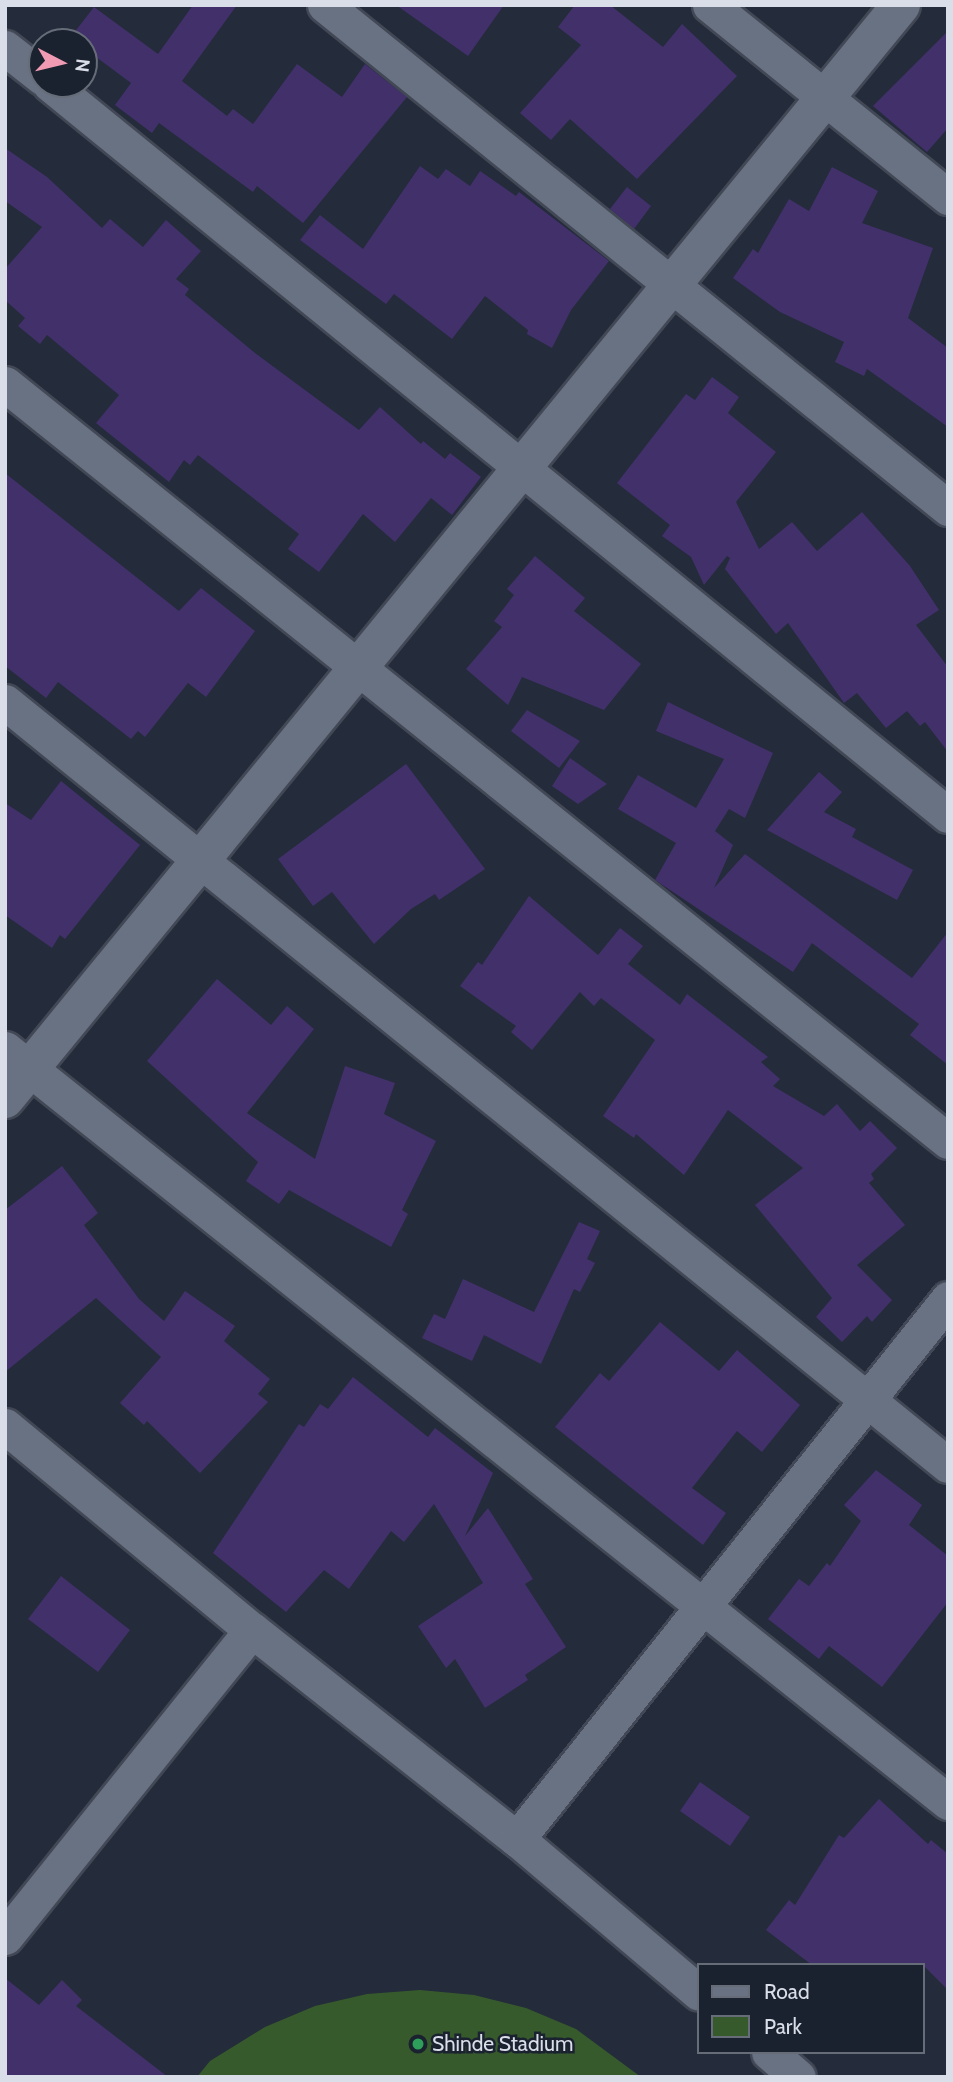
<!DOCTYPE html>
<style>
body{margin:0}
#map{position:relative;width:953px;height:2082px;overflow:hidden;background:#242b3a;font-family:Cabin,sans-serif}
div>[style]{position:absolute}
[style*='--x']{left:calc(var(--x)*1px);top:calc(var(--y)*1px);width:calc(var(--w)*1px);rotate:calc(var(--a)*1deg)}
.green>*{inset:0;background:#375a2d}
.building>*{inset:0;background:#42306b}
.roads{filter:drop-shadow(2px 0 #424855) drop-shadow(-2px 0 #424855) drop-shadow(0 2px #424855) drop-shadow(0 -2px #424855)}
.minor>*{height:35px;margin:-17.5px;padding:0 17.5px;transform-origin:17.5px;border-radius:17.5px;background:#697283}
.tertiary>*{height:38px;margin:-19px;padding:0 19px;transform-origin:19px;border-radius:19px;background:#697283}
.dots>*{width:19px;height:19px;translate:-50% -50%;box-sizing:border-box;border:4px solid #1a212f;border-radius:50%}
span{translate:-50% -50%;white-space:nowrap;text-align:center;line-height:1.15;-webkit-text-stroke:5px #1a212f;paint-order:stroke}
.poi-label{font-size:21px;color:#d9dee8}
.left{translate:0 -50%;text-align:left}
.frame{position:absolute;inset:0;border:7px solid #d9dee8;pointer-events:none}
.legend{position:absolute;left:697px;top:1963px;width:228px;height:91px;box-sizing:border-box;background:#1a212f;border:2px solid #666d79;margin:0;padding:9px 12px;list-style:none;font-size:21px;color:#d9dee8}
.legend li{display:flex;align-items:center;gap:14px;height:35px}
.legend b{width:35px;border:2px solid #666d79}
.north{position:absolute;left:28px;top:28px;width:70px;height:70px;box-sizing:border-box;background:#1a212f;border:2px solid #666d79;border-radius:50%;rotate:97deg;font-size:19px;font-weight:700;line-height:28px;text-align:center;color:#d9dee8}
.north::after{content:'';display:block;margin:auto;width:24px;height:32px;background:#f19ab4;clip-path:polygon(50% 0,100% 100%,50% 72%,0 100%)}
</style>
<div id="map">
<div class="green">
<i style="clip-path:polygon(420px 1990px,474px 1995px,526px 2008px,576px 2029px,641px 2077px,197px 2077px,210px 2061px,265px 2027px,315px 2006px,367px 1994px)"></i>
</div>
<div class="building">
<i style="clip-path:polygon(193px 5px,237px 5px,182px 81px,227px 116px,233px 109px,253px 124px,297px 64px,342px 97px,365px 64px,407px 97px,303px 223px,257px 186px,253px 192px,159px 123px,152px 133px,115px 105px,131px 83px,84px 48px,84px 42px,70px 38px,94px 7px,158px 54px)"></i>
<i style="clip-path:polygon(396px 5px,504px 5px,468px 56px)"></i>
<i style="clip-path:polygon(575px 5px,610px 5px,663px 47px,682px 24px,737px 76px,637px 179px,570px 119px,551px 140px,520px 113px,581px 45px,558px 27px)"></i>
<i style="clip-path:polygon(948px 31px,948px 128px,927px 152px,873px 106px)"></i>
<i style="clip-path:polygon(5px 148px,47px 177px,102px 228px,110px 219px,143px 247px,166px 220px,201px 251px,176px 279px,189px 289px,185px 295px,255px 353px,359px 430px,380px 407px,421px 444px,423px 441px,445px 459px,450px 453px,481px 477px,452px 515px,431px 498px,395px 542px,363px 514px,319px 572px,288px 549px,299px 534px,198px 455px,190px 465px,184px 460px,169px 482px,96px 423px,119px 395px,47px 335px,40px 344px,18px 326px,25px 318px,5px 300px,5px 269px,42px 227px,5px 201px)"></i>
<i style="clip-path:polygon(420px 166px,438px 179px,446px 169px,470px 186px,480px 171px,516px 196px,519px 192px,609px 261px,571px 310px,552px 348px,527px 334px,528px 330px,485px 296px,452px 339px,394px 294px,386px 304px,300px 240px,320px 215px,363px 249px)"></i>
<i style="clip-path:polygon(832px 167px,878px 191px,862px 223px,933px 248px,908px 318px,948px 348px,948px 427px,867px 369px,864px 376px,835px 362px,844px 342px,780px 312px,733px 278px,753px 249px,758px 253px,789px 199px,809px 211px)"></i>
<i style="clip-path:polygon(627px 187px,651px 206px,634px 229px,610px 209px)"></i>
<i style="clip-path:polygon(712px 377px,739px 397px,728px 413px,776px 452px,736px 502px,759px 549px,792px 522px,817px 551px,862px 512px,910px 566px,939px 610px,916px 625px,948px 667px,948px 752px,925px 722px,920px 726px,907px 711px,886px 728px,857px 693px,844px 703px,788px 623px,776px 634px,725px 569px,730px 558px,727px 556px,704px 585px,691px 557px,662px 536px,670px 525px,617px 483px,686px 394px,695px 400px)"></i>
<i style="clip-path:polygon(5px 473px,179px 611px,201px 588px,255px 631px,206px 697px,188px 683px,145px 737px,138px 731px,131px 739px,58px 682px,46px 698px,5px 666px)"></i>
<i style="clip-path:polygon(535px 556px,585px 598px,574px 611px,641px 664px,604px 710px,522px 677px,508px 705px,466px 669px,502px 627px,494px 621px,514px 595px,507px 589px)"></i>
<i style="clip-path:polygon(668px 702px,773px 753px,745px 818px,729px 809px,715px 831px,733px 845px,714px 888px,745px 854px,912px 978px,948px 932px,948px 1065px,910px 1035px,919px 1024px,812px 943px,793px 972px,655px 880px,676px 843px,618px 809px,638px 775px,696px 808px,724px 759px,656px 731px)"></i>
<i style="clip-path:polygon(527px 710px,580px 741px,559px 768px,511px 731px)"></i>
<i style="clip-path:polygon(570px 758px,607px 784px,578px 804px,552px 786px)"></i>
<i style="clip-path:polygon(406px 764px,485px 869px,439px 900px,435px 894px,411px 909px,374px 944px,332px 892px,313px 906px,278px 859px)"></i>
<i style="clip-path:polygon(819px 772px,842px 792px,824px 812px,856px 829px,852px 837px,913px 870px,897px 900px,767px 830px)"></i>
<i style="clip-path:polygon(61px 781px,140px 845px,65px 939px,60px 935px,52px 948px,5px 915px,5px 803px,31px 820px)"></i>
<i style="clip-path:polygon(529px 896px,598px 955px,620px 928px,643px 946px,628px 964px,680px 1005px,687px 994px,768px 1057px,761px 1062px,780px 1079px,773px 1086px,824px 1116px,837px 1104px,860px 1131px,870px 1121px,897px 1148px,871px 1174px,874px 1179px,869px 1183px,905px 1225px,857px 1265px,892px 1300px,872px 1322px,867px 1316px,842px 1342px,816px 1317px,832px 1298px,755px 1205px,803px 1168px,728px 1110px,684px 1175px,636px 1134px,634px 1138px,603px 1116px,655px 1040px,601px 998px,594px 1006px,580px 992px,532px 1050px,511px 1032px,516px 1026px,460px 986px,478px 962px,482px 965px)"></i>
<i style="clip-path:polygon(217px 979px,271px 1025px,287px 1006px,314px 1029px,247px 1113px,315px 1159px,345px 1066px,395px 1083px,384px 1114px,436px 1141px,402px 1210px,408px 1214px,391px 1247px,289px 1190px,279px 1204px,246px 1181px,258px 1162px,147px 1061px)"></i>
<i style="clip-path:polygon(62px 1166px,98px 1213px,84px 1225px,139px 1299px,164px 1321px,185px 1291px,235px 1326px,224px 1341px,270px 1379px,258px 1394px,268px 1402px,200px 1473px,147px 1421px,144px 1425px,120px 1403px,161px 1357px,96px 1298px,5px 1372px,5px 1210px)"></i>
<i style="clip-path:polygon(579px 1222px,600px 1231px,587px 1259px,595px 1263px,580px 1292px,574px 1289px,541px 1364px,484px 1335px,472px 1361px,422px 1338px,434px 1314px,445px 1319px,463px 1279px,534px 1312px)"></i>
<i style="clip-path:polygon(660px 1322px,719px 1371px,737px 1350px,800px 1405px,762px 1452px,737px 1431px,692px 1488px,726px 1513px,703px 1545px,555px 1427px,600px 1373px,609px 1381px)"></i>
<i style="clip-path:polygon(353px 1377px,428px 1437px,435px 1428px,493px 1473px,465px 1536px,488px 1508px,533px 1579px,525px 1584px,566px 1647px,525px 1675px,528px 1680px,485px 1708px,455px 1659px,446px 1668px,418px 1626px,483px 1583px,434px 1504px,404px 1542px,391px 1531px,349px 1589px,324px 1570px,286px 1612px,213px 1553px,299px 1424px,304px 1427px,320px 1404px,328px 1409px)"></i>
<i style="clip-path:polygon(876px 1470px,922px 1505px,909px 1525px,948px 1556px,948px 1602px,882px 1687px,829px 1646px,819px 1659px,768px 1619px,799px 1579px,809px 1586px,827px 1563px,830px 1566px,861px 1521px,844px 1505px)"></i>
<i style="clip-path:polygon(61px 1576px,130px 1630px,98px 1672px,28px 1619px)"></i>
<i style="clip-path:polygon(700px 1782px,750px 1817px,730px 1846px,680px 1811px)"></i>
<i style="clip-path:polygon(879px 1799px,928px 1844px,931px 1840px,948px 1854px,948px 1990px,923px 1965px,812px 1965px,766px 1930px,789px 1900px,795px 1905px,839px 1835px,844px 1838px)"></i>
<i style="clip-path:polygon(5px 1978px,39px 2005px,62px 1980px,82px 2000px,76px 2006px,168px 2077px,5px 2077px)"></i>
</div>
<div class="roads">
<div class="minor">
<i style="--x:325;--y:5;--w:801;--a:38.92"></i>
<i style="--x:710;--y:5;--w:306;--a:38.9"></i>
<i style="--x:5;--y:48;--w:47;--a:38.1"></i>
<i style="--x:50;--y:84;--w:1158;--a:39.15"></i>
<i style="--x:5;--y:384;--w:1209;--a:38.76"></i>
<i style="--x:5;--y:702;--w:1213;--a:38.98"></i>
<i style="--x:5;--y:1049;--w:1207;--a:38.61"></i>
<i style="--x:5;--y:1426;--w:320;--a:39.6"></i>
<i style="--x:252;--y:1630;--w:337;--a:38.3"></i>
<i style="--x:517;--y:1839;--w:238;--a:40.2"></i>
<i style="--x:517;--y:1839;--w:691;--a:-51.4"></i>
<i style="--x:5;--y:1937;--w:394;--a:-51.2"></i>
<i style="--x:769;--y:2052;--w:38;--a:41"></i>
</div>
<div class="tertiary">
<i style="--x:5;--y:1099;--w:1414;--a:-50.68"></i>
</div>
</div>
<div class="dots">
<i style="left:418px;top:2044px;background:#2e9e5b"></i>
</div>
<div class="poi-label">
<span class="left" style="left:432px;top:2044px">Shinde Stadium</span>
</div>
<div class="frame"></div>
<ul class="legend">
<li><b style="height:9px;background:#697283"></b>Road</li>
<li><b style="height:19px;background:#375a2d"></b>Park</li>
</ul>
<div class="north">N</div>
</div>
